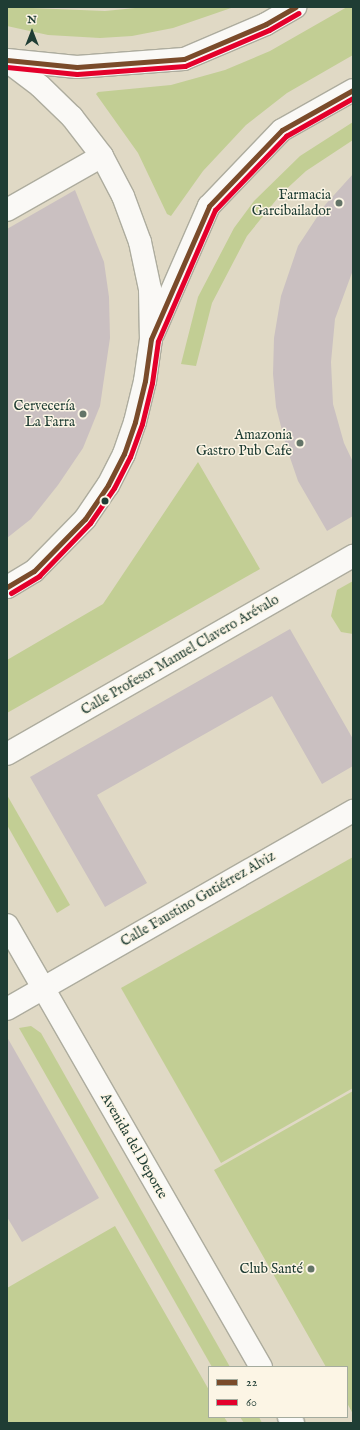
<!DOCTYPE html>
<meta charset="utf-8">
<style>
body{margin:0}
#map{position:relative;width:360px;height:1430px;overflow:hidden;background:#e0d9c5;font-family:"IM FELL English",serif}
div>[style]{position:absolute}
[style*='--x']{left:calc(var(--x)*1px);top:calc(var(--y)*1px);width:calc(var(--w)*1px);rotate:calc(var(--a)*1deg)}
.green>*{inset:0;background:#c2ce94}
.building>*{inset:0;background:#cac0c1}
.roads{filter:drop-shadow(1px 0 #adac9e) drop-shadow(-1px 0 #adac9e) drop-shadow(0 1px #adac9e) drop-shadow(0 -1px #adac9e)}
.pedestrian>*{height:22px;margin:-11px;padding:0 11px;transform-origin:11px;border-radius:11px;background:#faf9f6}
.minor>*{height:22px;margin:-11px;padding:0 11px;transform-origin:11px;border-radius:11px;background:#faf9f6}
.tertiary>*{height:22px;margin:-11px;padding:0 11px;transform-origin:11px;border-radius:11px;background:#faf9f6}
.bus-1>*{height:5px;margin:-2.5px;padding:0 2.5px;transform-origin:2.5px;border-radius:2.5px;background:#7a4b2a}
.bus-2>*{height:5px;margin:-2.5px;padding:0 2.5px;transform-origin:2.5px;border-radius:2.5px;background:#e4002b}
.dots>*{width:11px;height:11px;translate:-50% -50%;box-sizing:border-box;border:2px solid #fcf5e5;border-radius:50%}
span{translate:-50% -50%;white-space:nowrap;text-align:center;line-height:1.15;-webkit-text-stroke:3px #fcf5e5;paint-order:stroke}
.poi-label{font-size:14px;color:#1f3d34}
.right{translate:-100% -50%;text-align:right}
.street-label{font-size:14px;color:#1f3d34}
.frame{position:absolute;inset:0;border:8px solid #1f3d34;pointer-events:none}
.legend{position:absolute;left:208px;top:1366px;width:140px;height:52px;box-sizing:border-box;background:#fcf5e5;border:1px solid #a4ab9e;margin:0;padding:5px 7px;list-style:none;font-size:12px;color:#1f3d34}
.legend li{display:flex;align-items:center;gap:8px;height:20px}
.legend b{width:20px;border:1px solid #a4ab9e}
.north{position:absolute;left:12px;top:12px;width:40px;height:40px;-webkit-text-stroke:3px #fcf5e5;paint-order:stroke;rotate:0deg;font-size:11px;font-weight:700;line-height:16px;text-align:center;color:#1f3d34}
.north::after{content:'';display:block;margin:auto;width:14px;height:18px;background:#1f3d34;clip-path:polygon(50% 0,100% 100%,50% 72%,0 100%)}
</style>
<div id="map">
<div class="green">
<i style="clip-path:polygon(7px 7px,105px 11px,145px 7px,234px 7px,173px 28px,132px 36px,100px 38px,48px 35px,7px 26px)"></i>
<i style="clip-path:polygon(347px 7px,353px 7px,353px 55px,287px 93px,246px 125px,203px 171px,171px 216px,167px 214px,138px 153px,96px 94px,98px 92px,171px 85px,225px 70px,270px 51px)"></i>
<i style="clip-path:polygon(353px 122px,353px 140px,306px 171px,281px 194px,247px 236px,212px 303px,196px 366px,181px 364px,198px 297px,234px 228px,254px 201px,300px 156px)"></i>
<i style="clip-path:polygon(198px 462px,260px 569px,7px 713px,7px 660px,103px 604px)"></i>
<i style="clip-path:polygon(353px 581px,353px 634px,341px 632px,331px 616px,337px 590px)"></i>
<i style="clip-path:polygon(7px 795px,70px 905px,57px 913px,7px 825px)"></i>
<i style="clip-path:polygon(353px 857px,353px 1088px,221px 1163px,121px 988px)"></i>
<i style="clip-path:polygon(31px 1026px,41px 1033px,230px 1367px,212px 1367px,19px 1028px)"></i>
<i style="clip-path:polygon(353px 1091px,353px 1414px,347px 1403px,347px 1367px,326px 1367px,214px 1170px)"></i>
<i style="clip-path:polygon(115px 1226px,209px 1390px,209px 1417px,224px 1417px,228px 1423px,7px 1423px,7px 1288px)"></i>
<i style="clip-path:polygon(240px 1417px,259px 1417px,262px 1423px,244px 1423px)"></i>
</div>
<div class="building">
<i style="clip-path:polygon(353px 174px,353px 270px,335px 319px,331px 362px,333px 404px,344px 443px,353px 462px,353px 516px,327px 531px,298px 481px,286px 446px,276px 407px,273px 374px,274px 338px,281px 296px,298px 246px,325px 205px)"></i>
<i style="clip-path:polygon(75px 190px,104px 262px,109px 297px,110px 338px,100px 406px,83px 448px,58px 485px,31px 519px,7px 538px,7px 229px)"></i>
<i style="clip-path:polygon(290px 629px,353px 739px,353px 766px,322px 784px,272px 696px,97px 795px,147px 883px,105px 907px,30px 777px)"></i>
<i style="clip-path:polygon(7px 1037px,99px 1198px,22px 1242px,7px 1217px)"></i>
</div>
<div class="roads">
<div class="pedestrian">
<i style="--x:7;--y:210;--w:109;--a:-29.6"></i>
<i style="--x:7;--y:754;--w:399;--a:-29.8"></i>
</div>
<div class="minor">
<i style="--x:7;--y:1009;--w:399;--a:-29.8"></i>
</div>
<div class="tertiary">
<i style="--x:7;--y:60;--w:70;--a:5.7"></i>
<i style="--x:77;--y:67;--w:107;--a:-4.3"></i>
<i style="--x:184;--y:59;--w:89;--a:-23.1"></i>
<i style="--x:266;--y:24;--w:34;--a:-30"></i>
<i style="--x:7;--y:61;--w:41;--a:37.1"></i>
<i style="--x:40;--y:86;--w:45;--a:44.1"></i>
<i style="--x:72;--y:117;--w:49;--a:52.4"></i>
<i style="--x:102;--y:156;--w:45;--a:62.3"></i>
<i style="--x:123;--y:196;--w:49;--a:69.7"></i>
<i style="--x:140;--y:242;--w:48;--a:78"></i>
<i style="--x:150;--y:289;--w:50;--a:88.9"></i>
<i style="--x:151;--y:339;--w:42;--a:98.1"></i>
<i style="--x:145;--y:381;--w:42;--a:103.7"></i>
<i style="--x:135;--y:422;--w:34;--a:109"></i>
<i style="--x:124;--y:454;--w:35;--a:117"></i>
<i style="--x:108;--y:485;--w:41;--a:124.1"></i>
<i style="--x:85;--y:519;--w:73;--a:134.4"></i>
<i style="--x:34;--y:571;--w:31;--a:149"></i>
<i style="--x:153;--y:334;--w:140;--a:-66.4"></i>
<i style="--x:209;--y:206;--w:105;--a:-46.2"></i>
<i style="--x:282;--y:130;--w:81;--a:-29.4"></i>
<i style="--x:7;--y:925;--w:510;--a:60.12"></i>
<i style="--x:289;--y:1417;--w:7;--a:56"></i>
</div>
</div>
<div class="bus-1">
<i style="--x:7;--y:60;--w:70;--a:5.7"></i>
<i style="--x:77;--y:67;--w:107;--a:-4.3"></i>
<i style="--x:184;--y:59;--w:89;--a:-23.1"></i>
<i style="--x:266;--y:24;--w:34;--a:-30"></i>
<i style="--x:7;--y:587;--w:31;--a:-31"></i>
<i style="--x:34;--y:571;--w:73;--a:-45.6"></i>
<i style="--x:85;--y:519;--w:41;--a:-55.9"></i>
<i style="--x:108;--y:485;--w:35;--a:-63"></i>
<i style="--x:124;--y:454;--w:34;--a:-71"></i>
<i style="--x:135;--y:422;--w:42;--a:-76.3"></i>
<i style="--x:145;--y:381;--w:42;--a:-81.9"></i>
<i style="--x:151;--y:339;--w:145;--a:-66.4"></i>
<i style="--x:209;--y:206;--w:105;--a:-46.2"></i>
<i style="--x:282;--y:130;--w:81;--a:-29.4"></i>
</div>
<div class="bus-2">
<i style="--x:7;--y:67;--w:70;--a:5.7"></i>
<i style="--x:77;--y:74;--w:108;--a:-4.2"></i>
<i style="--x:185;--y:66;--w:91;--a:-23.2"></i>
<i style="--x:269;--y:30;--w:34;--a:-30"></i>
<i style="--x:11;--y:593;--w:33;--a:-31"></i>
<i style="--x:39;--y:576;--w:74;--a:-46.1"></i>
<i style="--x:90;--y:523;--w:42;--a:-55.6"></i>
<i style="--x:114;--y:488;--w:35;--a:-63"></i>
<i style="--x:130;--y:457;--w:35;--a:-70"></i>
<i style="--x:142;--y:424;--w:42;--a:-76.3"></i>
<i style="--x:152;--y:383;--w:42;--a:-81.9"></i>
<i style="--x:158;--y:341;--w:143;--a:-66.5"></i>
<i style="--x:215;--y:210;--w:103;--a:-46.2"></i>
<i style="--x:286;--y:136;--w:77;--a:-29.6"></i>
</div>
<div class="dots">
<i style="left:339px;top:203px;background:#637467"></i>
<i style="left:83px;top:414px;background:#637467"></i>
<i style="left:300px;top:443px;background:#637467"></i>
<i style="left:105px;top:501px;background:#1f3d34"></i>
<i style="left:311px;top:1269px;background:#637467"></i>
</div>
<div class="poi-label">
<span class="right" style="left:331px;top:203px">Farmacia<br>Garcibailador</span>
<span class="right" style="left:75px;top:414px">Cervecería<br>La Farra</span>
<span class="right" style="left:292px;top:443px">Amazonia<br>Gastro Pub Cafe</span>
<span class="right" style="left:303px;top:1269px">Club Santé</span>
</div>
<div class="street-label">
<span style="left:180px;top:655px;rotate:-30deg">Calle Profesor Manuel Clavero Arévalo</span>
<span style="left:198px;top:899px;rotate:-30deg">Calle Faustino Gutiérrez Alviz</span>
<span style="left:134px;top:1146px;rotate:60deg">Avenida del Deporte</span>
</div>
<div class="frame"></div>
<ul class="legend">
<li><b style="height:5px;background:#7a4b2a"></b>22</li>
<li><b style="height:5px;background:#e4002b"></b>60</li>
</ul>
<div class="north">N</div>
</div>
